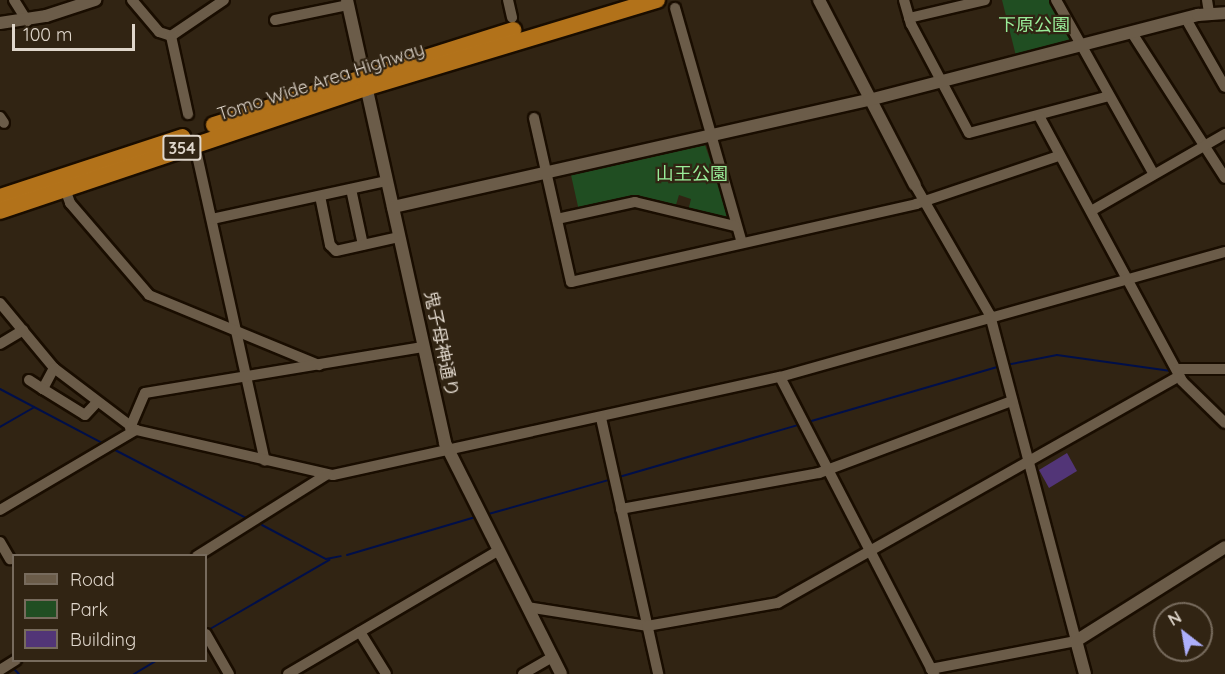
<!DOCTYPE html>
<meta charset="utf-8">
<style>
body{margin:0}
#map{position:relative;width:1225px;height:674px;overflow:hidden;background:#312413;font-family:Quicksand,"Noto Sans JP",sans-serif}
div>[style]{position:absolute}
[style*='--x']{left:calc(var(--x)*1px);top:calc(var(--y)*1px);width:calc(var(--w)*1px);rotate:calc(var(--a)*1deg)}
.green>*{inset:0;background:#204e22}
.stream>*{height:2px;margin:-1px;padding:0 1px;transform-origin:1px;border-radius:1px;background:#000f49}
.building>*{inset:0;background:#523577}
.roads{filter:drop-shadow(2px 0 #190d00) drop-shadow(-2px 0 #190d00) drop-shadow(0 2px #190d00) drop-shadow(0 -2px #190d00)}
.minor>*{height:10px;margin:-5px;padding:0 5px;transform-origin:5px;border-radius:5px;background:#6b5c49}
.tertiary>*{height:12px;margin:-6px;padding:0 6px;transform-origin:6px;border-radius:6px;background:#6b5c49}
.trunk>*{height:16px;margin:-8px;padding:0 8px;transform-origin:8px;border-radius:8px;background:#b2721a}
span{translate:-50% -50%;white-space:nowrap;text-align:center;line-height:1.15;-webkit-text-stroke:4.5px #312413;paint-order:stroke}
.shield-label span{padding:2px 4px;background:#312413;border:2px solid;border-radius:4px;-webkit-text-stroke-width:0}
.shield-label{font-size:16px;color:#dfd6cb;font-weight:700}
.park-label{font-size:18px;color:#99ed99}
.street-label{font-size:18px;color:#dfd6cb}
.legend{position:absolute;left:12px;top:554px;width:195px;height:108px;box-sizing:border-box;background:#312413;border:2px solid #776b5d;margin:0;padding:8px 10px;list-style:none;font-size:18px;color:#dfd6cb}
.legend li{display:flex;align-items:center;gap:12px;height:30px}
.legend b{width:30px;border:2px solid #776b5d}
.north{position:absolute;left:1153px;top:602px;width:60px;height:60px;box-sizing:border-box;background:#312413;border:2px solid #776b5d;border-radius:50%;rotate:329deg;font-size:16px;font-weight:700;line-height:24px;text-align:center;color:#dfd6cb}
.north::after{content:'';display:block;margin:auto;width:21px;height:27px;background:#adaffb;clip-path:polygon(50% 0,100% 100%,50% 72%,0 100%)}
.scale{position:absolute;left:12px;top:24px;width:123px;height:27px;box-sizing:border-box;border:3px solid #dfd6cb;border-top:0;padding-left:8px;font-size:18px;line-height:21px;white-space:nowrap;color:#dfd6cb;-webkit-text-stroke:4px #312413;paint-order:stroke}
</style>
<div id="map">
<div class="green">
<i style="clip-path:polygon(1002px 0,1051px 0,1073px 37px,1070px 42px,1016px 56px)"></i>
<i style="clip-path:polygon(705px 145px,730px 217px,727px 221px,688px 211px,691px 199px,679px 195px,675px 208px,636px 199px,579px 211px,571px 175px)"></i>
</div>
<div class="stream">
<i style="--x:1006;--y:365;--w:52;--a:-11.1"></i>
<i style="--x:1057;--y:355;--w:115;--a:8"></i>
<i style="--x:1196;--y:374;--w:18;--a:0"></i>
<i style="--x:0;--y:389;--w:118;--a:27.9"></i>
<i style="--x:808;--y:422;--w:197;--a:-16.2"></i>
<i style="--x:0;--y:427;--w:39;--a:-30"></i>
<i style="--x:115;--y:450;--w:150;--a:27.4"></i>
<i style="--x:619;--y:477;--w:186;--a:-16.2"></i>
<i style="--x:485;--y:515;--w:129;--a:-15.8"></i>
<i style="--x:262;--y:525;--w:72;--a:28"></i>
<i style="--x:326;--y:559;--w:15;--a:-11"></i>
<i style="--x:347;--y:555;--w:134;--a:-16.5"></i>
<i style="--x:210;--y:629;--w:138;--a:-30.1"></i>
<i style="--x:13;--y:668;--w:8;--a:45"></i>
<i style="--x:134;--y:674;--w:27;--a:-31"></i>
</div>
<div class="building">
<i style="clip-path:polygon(1067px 453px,1077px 471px,1049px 488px,1039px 470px)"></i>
</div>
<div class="roads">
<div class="minor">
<i style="--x:14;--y:0;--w:25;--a:58"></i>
<i style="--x:132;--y:0;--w:42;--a:49.8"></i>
<i style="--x:159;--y:32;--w:13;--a:18"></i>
<i style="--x:171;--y:36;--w:64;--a:-34.2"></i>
<i style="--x:508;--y:0;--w:18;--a:77"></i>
<i style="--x:904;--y:0;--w:25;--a:74"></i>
<i style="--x:911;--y:24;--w:123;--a:62"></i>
<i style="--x:969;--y:133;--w:145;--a:-14.8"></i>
<i style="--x:1056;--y:0;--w:198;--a:60.7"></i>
<i style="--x:1207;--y:0;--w:13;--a:81"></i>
<i style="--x:675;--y:8;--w:244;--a:74.1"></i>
<i style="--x:909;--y:18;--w:78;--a:-13.3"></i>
<i style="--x:1186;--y:19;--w:78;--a:60.2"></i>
<i style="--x:275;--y:20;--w:75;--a:-11.6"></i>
<i style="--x:1132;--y:33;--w:172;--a:57.3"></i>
<i style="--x:171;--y:36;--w:80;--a:77.7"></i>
<i style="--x:1039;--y:116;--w:301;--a:61.6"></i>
<i style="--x:1182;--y:381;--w:60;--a:44.3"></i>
<i style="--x:0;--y:117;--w:7;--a:56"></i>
<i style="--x:534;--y:118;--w:168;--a:77.3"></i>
<i style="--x:571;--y:282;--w:354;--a:-12.7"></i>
<i style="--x:916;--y:204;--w:151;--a:-18.6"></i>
<i style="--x:197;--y:155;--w:313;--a:77.5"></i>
<i style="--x:915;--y:185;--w:150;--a:60"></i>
<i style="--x:990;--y:315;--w:337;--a:75.2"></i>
<i style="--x:1076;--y:641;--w:148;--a:169.1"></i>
<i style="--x:65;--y:189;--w:15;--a:70"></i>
<i style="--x:70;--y:203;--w:121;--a:49.3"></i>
<i style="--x:149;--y:295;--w:184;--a:22.4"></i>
<i style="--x:351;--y:189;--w:57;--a:77.9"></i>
<i style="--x:320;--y:196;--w:50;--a:78.5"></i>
<i style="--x:330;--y:245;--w:8;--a:45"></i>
<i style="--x:336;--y:251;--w:65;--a:-12.5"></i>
<i style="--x:1091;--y:211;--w:155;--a:-29.9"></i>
<i style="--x:212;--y:219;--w:179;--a:-12.3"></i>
<i style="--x:557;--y:219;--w:80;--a:-12.3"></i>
<i style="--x:635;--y:202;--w:103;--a:13.5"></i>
<i style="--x:0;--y:303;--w:85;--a:50.3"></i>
<i style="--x:54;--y:368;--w:103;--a:37.1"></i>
<i style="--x:136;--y:430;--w:202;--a:12.9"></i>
<i style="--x:333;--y:475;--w:458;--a:-12.4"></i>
<i style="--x:780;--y:377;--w:462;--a:-15.7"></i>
<i style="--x:0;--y:344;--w:27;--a:-31"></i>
<i style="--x:54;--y:368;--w:24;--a:118"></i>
<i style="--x:43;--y:389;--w:49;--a:31.8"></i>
<i style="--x:85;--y:415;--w:18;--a:-47"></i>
<i style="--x:1178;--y:369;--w:47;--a:0"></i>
<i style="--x:780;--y:377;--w:335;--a:62.6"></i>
<i style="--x:29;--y:380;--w:17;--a:33"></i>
<i style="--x:601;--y:418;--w:262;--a:77.4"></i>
<i style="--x:130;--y:428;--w:38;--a:-67"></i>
<i style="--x:145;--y:393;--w:283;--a:-9.4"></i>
<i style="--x:621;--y:509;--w:201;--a:-10.3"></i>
<i style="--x:819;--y:473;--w:206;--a:-20.5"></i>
<i style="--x:0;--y:510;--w:158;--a:-30.5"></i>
<i style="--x:0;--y:542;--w:20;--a:60"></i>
<i style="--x:197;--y:556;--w:152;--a:-32.1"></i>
<i style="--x:527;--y:607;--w:121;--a:9"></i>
<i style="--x:647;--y:626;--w:133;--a:-10"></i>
<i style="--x:778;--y:603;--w:461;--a:-29.5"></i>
<i style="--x:360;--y:632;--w:49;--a:58.2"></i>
<i style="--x:206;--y:634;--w:46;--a:60.1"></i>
<i style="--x:0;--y:670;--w:19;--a:-32"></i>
<i style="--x:288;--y:674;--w:243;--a:-30.4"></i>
<i style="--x:523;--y:674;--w:34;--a:-30"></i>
</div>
<div class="tertiary">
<i style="--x:347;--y:0;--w:454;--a:77.5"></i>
<i style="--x:445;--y:443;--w:258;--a:63.3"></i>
<i style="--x:819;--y:0;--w:208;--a:62.6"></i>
<i style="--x:0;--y:23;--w:47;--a:-8.7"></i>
<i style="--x:46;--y:16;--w:52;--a:-18.1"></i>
<i style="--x:393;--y:207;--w:488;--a:-12.7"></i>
<i style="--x:869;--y:100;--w:340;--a:-14.5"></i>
<i style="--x:1198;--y:15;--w:27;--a:-4"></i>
<i style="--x:1085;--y:674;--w:34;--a:-105"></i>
<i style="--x:1076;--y:641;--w:176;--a:-32.2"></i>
</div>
<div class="trunk">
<i style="--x:214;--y:125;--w:314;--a:-17.6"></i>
<i style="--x:0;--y:197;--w:192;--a:-18.2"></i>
<i style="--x:0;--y:211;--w:385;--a:-18.6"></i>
<i style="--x:365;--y:88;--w:305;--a:-16.8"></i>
</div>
</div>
<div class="shield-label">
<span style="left:182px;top:148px">354</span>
</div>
<div class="park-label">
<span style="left:1034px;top:25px">下原公園</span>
<span style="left:692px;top:174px">山王公園</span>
</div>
<div class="street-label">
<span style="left:321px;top:82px;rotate:-18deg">Tomo Wide Area Highway</span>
<span style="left:441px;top:344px;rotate:78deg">鬼子母神通り</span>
</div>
<ul class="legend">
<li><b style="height:8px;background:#6b5c49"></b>Road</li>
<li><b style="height:16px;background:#204e22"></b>Park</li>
<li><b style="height:16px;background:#523577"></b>Building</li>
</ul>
<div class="north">N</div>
<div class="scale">100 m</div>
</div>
